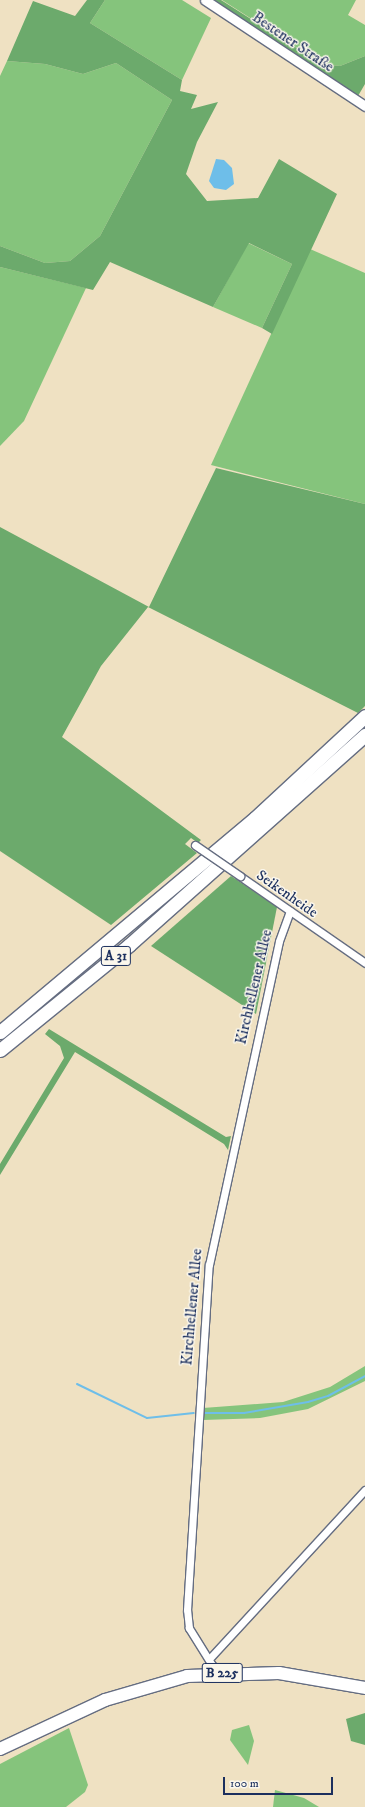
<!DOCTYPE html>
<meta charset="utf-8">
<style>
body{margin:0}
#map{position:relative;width:365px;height:1807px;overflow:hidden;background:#efe1c2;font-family:"IM FELL DW Pica",serif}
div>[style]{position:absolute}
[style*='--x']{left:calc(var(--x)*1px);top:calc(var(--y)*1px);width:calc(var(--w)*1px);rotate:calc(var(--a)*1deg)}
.green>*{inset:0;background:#85c47c}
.forest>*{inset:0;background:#6caa6c}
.water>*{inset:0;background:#6ebee9}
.stream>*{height:2px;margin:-1px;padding:0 1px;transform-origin:1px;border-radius:1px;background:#6ebee9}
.roads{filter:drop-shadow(1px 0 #656d81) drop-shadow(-1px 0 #656d81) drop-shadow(0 1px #656d81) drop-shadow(0 -1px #656d81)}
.minor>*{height:7px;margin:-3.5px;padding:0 3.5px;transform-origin:3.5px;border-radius:3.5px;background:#fff}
.tertiary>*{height:9px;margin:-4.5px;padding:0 4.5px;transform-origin:4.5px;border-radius:4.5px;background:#fff}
.primary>*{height:12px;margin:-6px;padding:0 6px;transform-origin:6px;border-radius:6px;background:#fff}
.motorway>*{height:13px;margin:-6.5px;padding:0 6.5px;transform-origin:6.5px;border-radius:6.5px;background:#fff}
.bridges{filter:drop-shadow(1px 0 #656d81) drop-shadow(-1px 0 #656d81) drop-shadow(0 1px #656d81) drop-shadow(0 -1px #656d81)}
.minor-bridge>*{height:7px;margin:-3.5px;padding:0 3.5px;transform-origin:3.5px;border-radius:3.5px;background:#fff}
span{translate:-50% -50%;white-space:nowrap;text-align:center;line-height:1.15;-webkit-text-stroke:3px #fbf7ec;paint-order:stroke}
.shield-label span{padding:1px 3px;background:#fbf7ec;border:1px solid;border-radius:3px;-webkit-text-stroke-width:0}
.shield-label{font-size:14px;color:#1b2f5e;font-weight:700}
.street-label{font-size:15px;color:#1b2f5e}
.scale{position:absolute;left:223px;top:1777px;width:110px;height:18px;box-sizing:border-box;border:2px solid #1b2f5e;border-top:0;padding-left:5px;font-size:12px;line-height:14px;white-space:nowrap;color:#1b2f5e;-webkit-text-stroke:3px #fbf7ec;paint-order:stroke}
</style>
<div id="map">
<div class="green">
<i style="clip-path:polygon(105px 0,182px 0,211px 18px,182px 80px,90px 23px)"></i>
<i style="clip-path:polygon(222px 0,356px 0,348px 15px,365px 25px,365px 56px,340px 66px,322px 64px)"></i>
<i style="clip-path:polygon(7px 61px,45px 64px,83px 74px,116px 63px,172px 100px,100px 236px,70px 261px,45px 263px,0 246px,0 76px)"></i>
<i style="clip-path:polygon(248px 243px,292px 264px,262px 328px,213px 307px)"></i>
<i style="clip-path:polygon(310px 249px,365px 273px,365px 504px,211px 465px)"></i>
<i style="clip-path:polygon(0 267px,86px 288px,24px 421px,0 446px)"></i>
<i style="clip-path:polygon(365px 1366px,365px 1381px,308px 1409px,260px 1418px,203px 1420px,203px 1408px,283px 1402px,330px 1387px)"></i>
<i style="clip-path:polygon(249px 1725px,254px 1741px,248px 1765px,230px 1740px,232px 1730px)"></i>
<i style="clip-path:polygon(69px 1728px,88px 1785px,85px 1792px,66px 1807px,0 1807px,0 1764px)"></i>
<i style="clip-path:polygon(275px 1790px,304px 1798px,319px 1807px,273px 1807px)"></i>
</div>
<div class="forest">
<i style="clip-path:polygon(87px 0,105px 0,90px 23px,182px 80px,180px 91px,197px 95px,191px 109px,218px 102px,197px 142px,186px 174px,207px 201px,258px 198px,279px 159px,337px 194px,272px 334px,262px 328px,292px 264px,249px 243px,213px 307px,110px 262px,93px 290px,0 267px,0 246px,45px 263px,70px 261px,100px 236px,172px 100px,116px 63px,83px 74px,45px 64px,7px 61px,33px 1px,75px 16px)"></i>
<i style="clip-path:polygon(213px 0,221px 0,322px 64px,340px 66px,365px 56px,365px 84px,358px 96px)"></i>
<i style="clip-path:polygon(216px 468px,365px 504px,365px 706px,358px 713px,148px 607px,101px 666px,62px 737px,201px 840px,198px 843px,191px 838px,185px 844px,197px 853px,111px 925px,0 851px,0 527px,149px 607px)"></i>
<i style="clip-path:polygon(231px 876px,277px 907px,256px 1014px,151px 946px)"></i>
<i style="clip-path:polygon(49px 1029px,226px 1137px,231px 1136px,228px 1150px,224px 1144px,75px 1052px,0 1175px,0 1164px,64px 1058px,60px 1046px,45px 1034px)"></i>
<i style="clip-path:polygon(365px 1713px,365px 1745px,351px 1741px,346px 1719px)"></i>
</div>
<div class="water">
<i style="clip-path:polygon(216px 159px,224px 160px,232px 168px,234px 184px,226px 190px,214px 188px,209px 181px)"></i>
</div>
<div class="stream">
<i style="--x:77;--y:1384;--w:78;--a:25.9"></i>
<i style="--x:147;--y:1418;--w:47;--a:-6.1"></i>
<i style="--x:203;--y:1413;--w:41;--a:0"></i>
<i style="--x:244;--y:1413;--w:65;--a:-9.8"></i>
<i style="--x:308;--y:1402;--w:21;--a:-17"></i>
<i style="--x:328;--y:1396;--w:42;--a:-28.4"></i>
</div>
<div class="roads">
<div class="minor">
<i style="--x:240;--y:876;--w:152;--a:34.8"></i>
<i style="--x:209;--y:1659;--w:230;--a:-47.3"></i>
<i style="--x:212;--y:1673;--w:8;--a:-90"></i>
<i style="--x:212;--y:1665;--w:44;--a:-121.9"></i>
<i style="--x:189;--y:1628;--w:18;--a:-96"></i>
<i style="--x:187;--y:1610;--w:346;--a:-86.4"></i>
<i style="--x:209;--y:1265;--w:331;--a:-77.8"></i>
<i style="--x:279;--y:941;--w:32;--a:-70"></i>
</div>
<div class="tertiary">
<i style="--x:205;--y:0;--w:192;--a:33.5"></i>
</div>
<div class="primary">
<i style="--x:0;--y:1749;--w:116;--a:-25"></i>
<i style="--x:105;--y:1700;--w:85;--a:-16.3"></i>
<i style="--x:187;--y:1676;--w:92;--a:-1.9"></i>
<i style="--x:279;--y:1673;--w:87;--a:9.9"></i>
</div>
<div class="motorway">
<i style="--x:0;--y:1032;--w:333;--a:-40"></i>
<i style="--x:255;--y:818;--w:150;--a:-42.8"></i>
<i style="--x:0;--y:1050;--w:166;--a:-39.1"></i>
<i style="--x:129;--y:945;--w:316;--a:-41.7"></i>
</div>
</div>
<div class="bridges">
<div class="minor-bridge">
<i style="--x:195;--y:845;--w:55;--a:34.6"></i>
</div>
</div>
<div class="shield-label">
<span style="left:116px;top:956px">A 31</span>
<span style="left:222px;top:1673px">B 225</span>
</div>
<div class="street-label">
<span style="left:293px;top:42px;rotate:34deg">Bestener Straße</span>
<span style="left:287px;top:894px;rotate:35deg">Seikenheide</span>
<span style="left:254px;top:987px;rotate:-77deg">Kirchhellener Allee</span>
<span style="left:192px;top:1307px;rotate:-85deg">Kirchhellener Allee</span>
</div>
<div class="scale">100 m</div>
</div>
